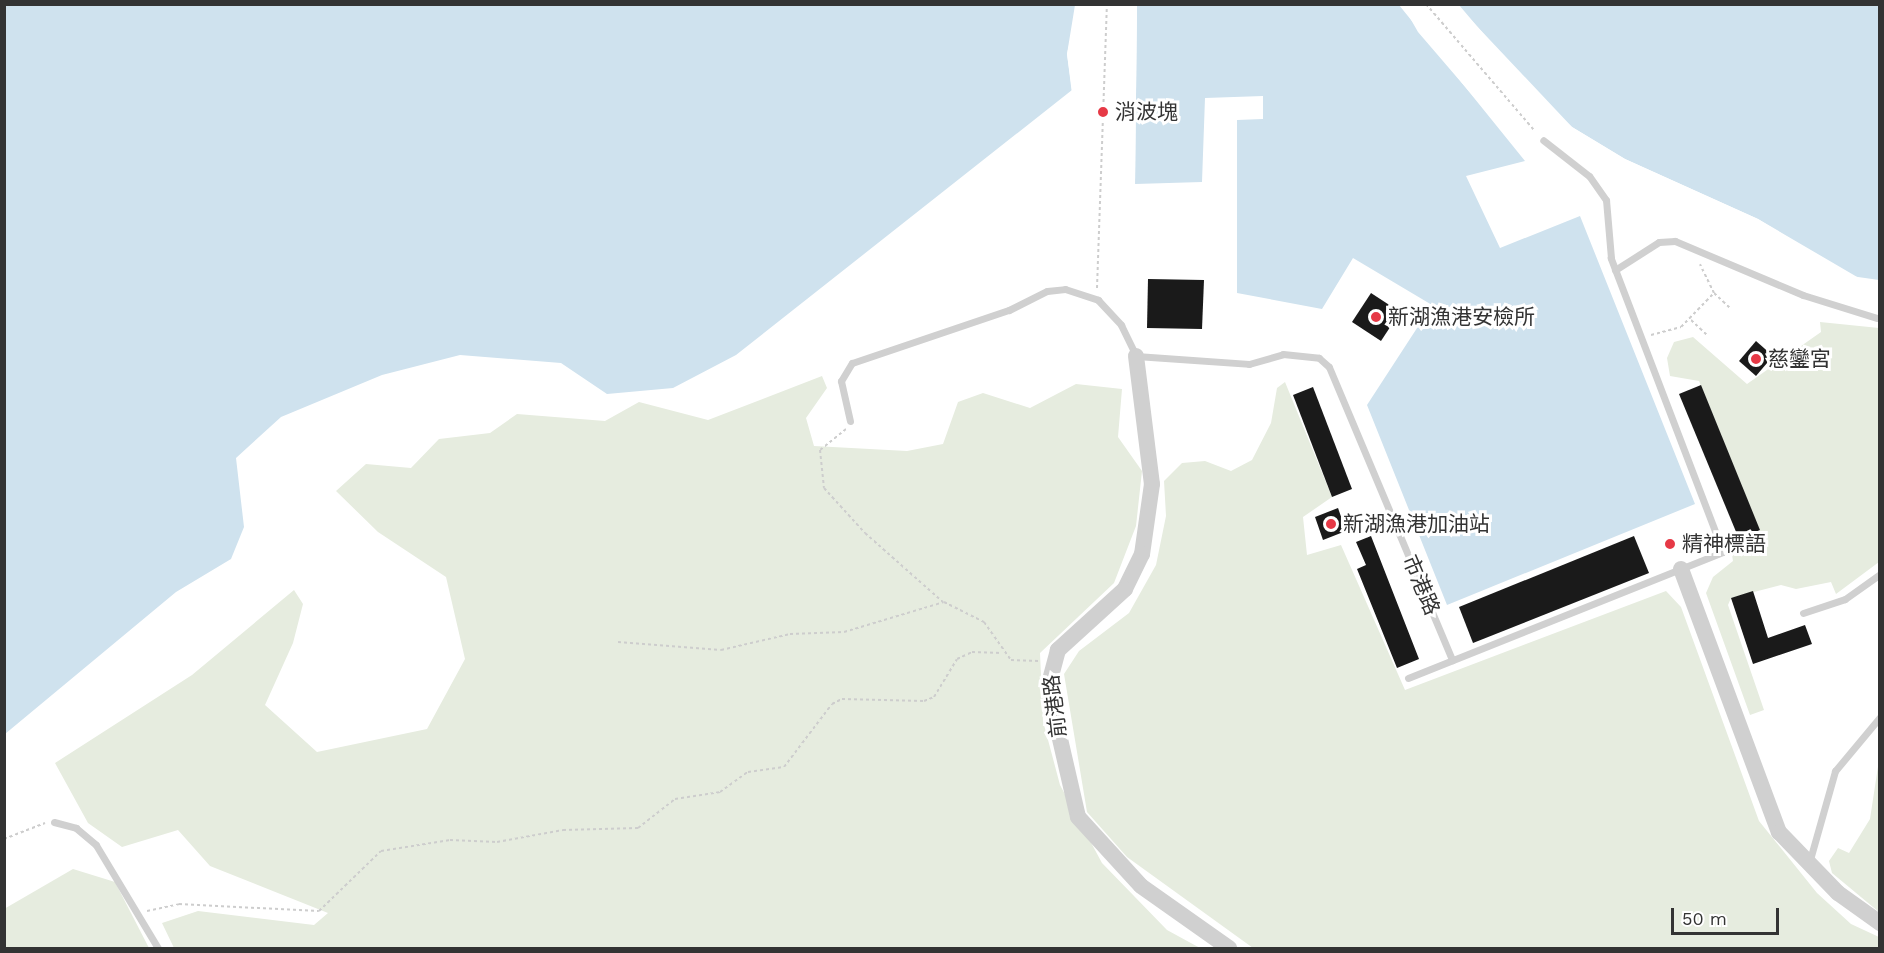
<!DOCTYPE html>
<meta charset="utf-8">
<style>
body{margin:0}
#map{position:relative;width:1884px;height:953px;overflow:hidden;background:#fff;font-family:"Work Sans","Noto Sans TC",sans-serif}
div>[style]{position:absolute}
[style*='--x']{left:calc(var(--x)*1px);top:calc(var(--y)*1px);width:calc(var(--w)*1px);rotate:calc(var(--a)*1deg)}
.green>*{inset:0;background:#e6ecdf}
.water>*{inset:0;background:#cfe2ee}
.pier>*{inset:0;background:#fff}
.building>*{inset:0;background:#1a1a1a}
.path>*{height:2px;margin-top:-1px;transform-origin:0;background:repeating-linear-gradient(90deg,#cdcdcd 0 3px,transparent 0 6px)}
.service>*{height:7px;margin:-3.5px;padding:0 3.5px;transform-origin:3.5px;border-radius:3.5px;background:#d0d0d0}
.tertiary>*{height:16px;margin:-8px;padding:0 8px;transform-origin:8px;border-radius:8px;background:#d0d0d0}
.dots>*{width:16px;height:16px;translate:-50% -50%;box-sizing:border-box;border:3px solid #fff;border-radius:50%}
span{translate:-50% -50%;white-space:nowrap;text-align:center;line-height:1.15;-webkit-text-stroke:6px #fff;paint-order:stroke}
.poi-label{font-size:21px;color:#333}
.left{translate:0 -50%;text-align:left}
.street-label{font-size:21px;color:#333}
.frame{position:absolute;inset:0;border:6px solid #333;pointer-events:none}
.scale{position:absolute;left:1671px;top:908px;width:108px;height:27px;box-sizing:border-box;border:3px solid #333;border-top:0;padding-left:8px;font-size:18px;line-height:21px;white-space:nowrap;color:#333;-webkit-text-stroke:4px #fff;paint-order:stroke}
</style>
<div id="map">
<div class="green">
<i style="clip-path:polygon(1820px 322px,1879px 328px,1879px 562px,1836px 594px,1831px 582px,1796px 589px,1781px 585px,1731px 598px,1728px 605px,1764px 710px,1750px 715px,1706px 593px,1713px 577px,1733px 561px,1732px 555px,1763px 539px,1699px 381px,1670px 376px,1667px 358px,1674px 342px,1693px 337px,1747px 384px,1821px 332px)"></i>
<i style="clip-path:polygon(822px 376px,827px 388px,806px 418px,814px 446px,907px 451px,943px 444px,958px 402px,983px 393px,1030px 408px,1076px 384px,1122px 389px,1118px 437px,1142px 471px,1136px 526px,1114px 583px,1040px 653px,1043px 721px,1060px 785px,1102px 863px,1167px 930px,1200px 948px,174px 948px,162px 923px,198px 911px,314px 925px,328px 913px,210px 866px,178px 830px,122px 847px,88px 823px,55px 763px,192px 675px,294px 590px,303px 604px,293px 643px,265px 705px,317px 752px,427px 729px,465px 659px,446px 577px,378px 532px,336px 491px,366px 464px,411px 468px,439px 439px,490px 433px,517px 414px,605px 421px,639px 402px,708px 420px)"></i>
<i style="clip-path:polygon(1285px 382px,1332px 497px,1303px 517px,1307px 555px,1341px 545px,1405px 690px,1666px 591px,1681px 607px,1759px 821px,1817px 893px,1851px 924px,1879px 937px,1879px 948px,1253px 948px,1127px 857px,1087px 812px,1064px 674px,1079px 651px,1129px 613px,1156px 565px,1166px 516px,1164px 481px,1182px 463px,1205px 461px,1231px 471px,1252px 460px,1271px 423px,1277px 388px)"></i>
<i style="clip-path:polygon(1879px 760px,1879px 912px,1832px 873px,1829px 861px,1838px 848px,1849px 853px,1870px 819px)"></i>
<i style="clip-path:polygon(73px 869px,115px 882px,149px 948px,5px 948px,4px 909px)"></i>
</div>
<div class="water">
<i style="clip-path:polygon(5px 5px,1075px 5px,1067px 54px,1072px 90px,736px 355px,673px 388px,607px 394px,561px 363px,460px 355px,382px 375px,281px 417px,236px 458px,244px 527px,231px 559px,176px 592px,5px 734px)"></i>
<i style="clip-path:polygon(1137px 5px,1399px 5px,1525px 161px,1466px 176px,1500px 248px,1580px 216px,1695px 504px,1447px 605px,1367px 405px,1432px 305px,1353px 258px,1322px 309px,1237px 293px,1237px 120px,1263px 119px,1263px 96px,1205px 98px,1202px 182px,1135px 184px)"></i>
<i style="clip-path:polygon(1459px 5px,1879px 5px,1879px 280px,1851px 276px,1758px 219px,1625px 159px,1572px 127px,1531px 90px)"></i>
</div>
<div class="pier">
<i style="clip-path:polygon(1078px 4px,1070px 55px,1075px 90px,1072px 94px,1067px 54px)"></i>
<i style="clip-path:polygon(1134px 4px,1137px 5px,1135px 187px,1131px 134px)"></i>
<i style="clip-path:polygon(1402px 4px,1421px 30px,1528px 160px,1418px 32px)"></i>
<i style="clip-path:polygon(1456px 4px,1572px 127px,1625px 159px,1758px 219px,1864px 281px,1850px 279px,1757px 222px,1624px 162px,1570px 129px,1529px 92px)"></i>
</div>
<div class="building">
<i style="clip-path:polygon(1148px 279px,1204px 280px,1202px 329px,1147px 328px)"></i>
<i style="clip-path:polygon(1371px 293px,1400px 312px,1381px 341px,1352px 322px)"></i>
<i style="clip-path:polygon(1756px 341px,1773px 356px,1756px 376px,1739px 361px)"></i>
<i style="clip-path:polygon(1701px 385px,1760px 530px,1739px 539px,1679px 394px)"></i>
<i style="clip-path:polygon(1313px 387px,1352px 489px,1332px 497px,1293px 395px)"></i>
<i style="clip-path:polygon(1338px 508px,1346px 531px,1323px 540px,1315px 517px)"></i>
<i style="clip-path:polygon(1371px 536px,1419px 659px,1397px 668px,1357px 569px,1366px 565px,1356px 542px)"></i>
<i style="clip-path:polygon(1634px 536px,1649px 573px,1473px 643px,1459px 607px)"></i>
<i style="clip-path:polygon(1753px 591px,1768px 638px,1805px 625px,1812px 644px,1753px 664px,1731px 598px)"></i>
</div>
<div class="path">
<i style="--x:1426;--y:4;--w:167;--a:49.4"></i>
<i style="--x:1097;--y:288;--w:284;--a:-88"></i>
<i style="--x:1714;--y:293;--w:23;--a:43"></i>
<i style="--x:1691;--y:320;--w:23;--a:43"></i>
<i style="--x:1651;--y:335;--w:31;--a:-15"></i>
<i style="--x:1681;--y:327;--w:47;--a:-45.9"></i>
<i style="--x:1714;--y:293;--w:32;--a:-116"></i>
<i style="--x:846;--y:429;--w:33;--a:141"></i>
<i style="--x:820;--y:450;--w:38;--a:84"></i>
<i style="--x:824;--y:488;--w:61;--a:47.7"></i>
<i style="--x:865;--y:533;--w:104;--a:41.5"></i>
<i style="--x:618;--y:642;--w:103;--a:4.4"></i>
<i style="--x:721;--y:650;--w:71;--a:-13.1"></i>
<i style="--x:790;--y:634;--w:54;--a:-2.1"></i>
<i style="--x:844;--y:632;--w:104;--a:-16.7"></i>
<i style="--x:944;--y:602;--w:45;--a:26.6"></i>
<i style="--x:984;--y:622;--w:47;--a:54.6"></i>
<i style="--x:1011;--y:660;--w:28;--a:2"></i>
<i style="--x:4;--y:839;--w:44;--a:-21.3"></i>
<i style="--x:147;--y:911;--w:33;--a:-12"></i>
<i style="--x:179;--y:904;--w:140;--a:2.9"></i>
<i style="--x:319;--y:911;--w:86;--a:-44.1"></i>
<i style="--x:381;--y:851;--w:70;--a:-9.1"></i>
<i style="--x:450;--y:840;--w:47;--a:2.4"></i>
<i style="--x:497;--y:842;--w:67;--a:-10.3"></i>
<i style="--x:563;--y:830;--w:75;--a:-1.5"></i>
<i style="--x:638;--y:828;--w:47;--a:-38.1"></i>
<i style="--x:675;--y:799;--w:46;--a:-8.8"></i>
<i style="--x:720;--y:792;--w:34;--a:-36"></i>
<i style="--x:748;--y:772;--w:36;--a:-8"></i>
<i style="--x:784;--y:767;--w:79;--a:-52.7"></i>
<i style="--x:832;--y:704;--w:11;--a:-27"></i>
<i style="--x:842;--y:699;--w:82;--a:1.4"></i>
<i style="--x:924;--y:701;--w:11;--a:-22"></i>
<i style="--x:934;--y:697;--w:44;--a:-58.8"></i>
<i style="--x:957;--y:659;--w:17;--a:-25"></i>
<i style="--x:972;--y:652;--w:30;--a:2"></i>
</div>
<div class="service">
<i style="--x:1615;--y:270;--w:52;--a:-32.5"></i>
<i style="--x:1659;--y:242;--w:16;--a:-4"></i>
<i style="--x:1675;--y:241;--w:139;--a:22.9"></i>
<i style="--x:1803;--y:295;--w:77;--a:17.3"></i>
<i style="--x:850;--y:421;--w:41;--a:-102.7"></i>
<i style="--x:841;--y:381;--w:21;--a:-59"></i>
<i style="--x:852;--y:363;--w:166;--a:-18.7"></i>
<i style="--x:1009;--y:310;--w:42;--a:-26.6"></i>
<i style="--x:1047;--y:291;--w:18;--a:-6"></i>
<i style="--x:1065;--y:289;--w:35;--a:18"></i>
<i style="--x:1098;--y:300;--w:34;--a:47"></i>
<i style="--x:1121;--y:325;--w:34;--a:64"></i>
<i style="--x:1136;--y:356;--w:113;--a:4"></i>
<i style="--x:1249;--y:364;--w:35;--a:-16"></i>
<i style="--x:1283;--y:354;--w:36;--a:6"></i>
<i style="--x:1319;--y:358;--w:13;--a:42"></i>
<i style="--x:1329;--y:367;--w:318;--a:67.2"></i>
<i style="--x:1803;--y:613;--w:44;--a:-18.4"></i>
<i style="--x:1845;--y:599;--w:43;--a:-35.5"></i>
<i style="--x:1408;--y:678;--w:339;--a:-21.8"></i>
<i style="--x:1723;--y:552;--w:315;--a:-110.9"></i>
<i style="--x:1611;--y:258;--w:58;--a:-94.9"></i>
<i style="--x:1606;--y:200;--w:29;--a:-125"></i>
<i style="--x:1589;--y:176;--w:58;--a:-142"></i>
<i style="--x:54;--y:822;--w:23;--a:15"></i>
<i style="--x:76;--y:828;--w:26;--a:40"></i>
<i style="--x:96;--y:845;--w:120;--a:59"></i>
<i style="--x:1809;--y:863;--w:96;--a:-74.2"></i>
<i style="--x:1835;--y:771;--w:70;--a:-50.2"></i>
</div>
<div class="tertiary">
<i style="--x:1136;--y:356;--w:129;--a:82.9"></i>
<i style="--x:1152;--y:484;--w:71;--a:98.1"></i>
<i style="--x:1142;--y:554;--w:39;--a:116"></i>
<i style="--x:1125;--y:589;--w:91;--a:137.7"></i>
<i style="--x:1058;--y:650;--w:38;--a:105"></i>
<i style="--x:1048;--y:687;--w:133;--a:77"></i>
<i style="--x:1078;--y:817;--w:93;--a:47.6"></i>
<i style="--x:1141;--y:886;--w:108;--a:35.2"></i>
<i style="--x:1681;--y:569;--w:281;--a:69.6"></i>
<i style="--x:1779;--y:832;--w:85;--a:46"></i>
<i style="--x:1838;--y:893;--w:52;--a:35.5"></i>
</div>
<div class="dots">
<i style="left:1103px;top:112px;background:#e63946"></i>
<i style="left:1376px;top:317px;background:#e63946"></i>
<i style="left:1756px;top:359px;background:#e63946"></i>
<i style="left:1331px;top:524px;background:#e63946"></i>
<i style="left:1670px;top:544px;background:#e63946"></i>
</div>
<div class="poi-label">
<span class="left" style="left:1115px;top:112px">消波塊</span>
<span class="left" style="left:1388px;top:317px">新湖漁港安檢所</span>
<span class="left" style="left:1768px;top:359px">慈鑾宮</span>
<span class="left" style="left:1343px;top:524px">新湖漁港加油站</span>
<span class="left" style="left:1682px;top:544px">精神標語</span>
</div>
<div class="street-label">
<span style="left:1421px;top:585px;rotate:67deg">市港路</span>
<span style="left:1055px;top:706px;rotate:-97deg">前港路</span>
</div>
<div class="frame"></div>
<div class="scale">50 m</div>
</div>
